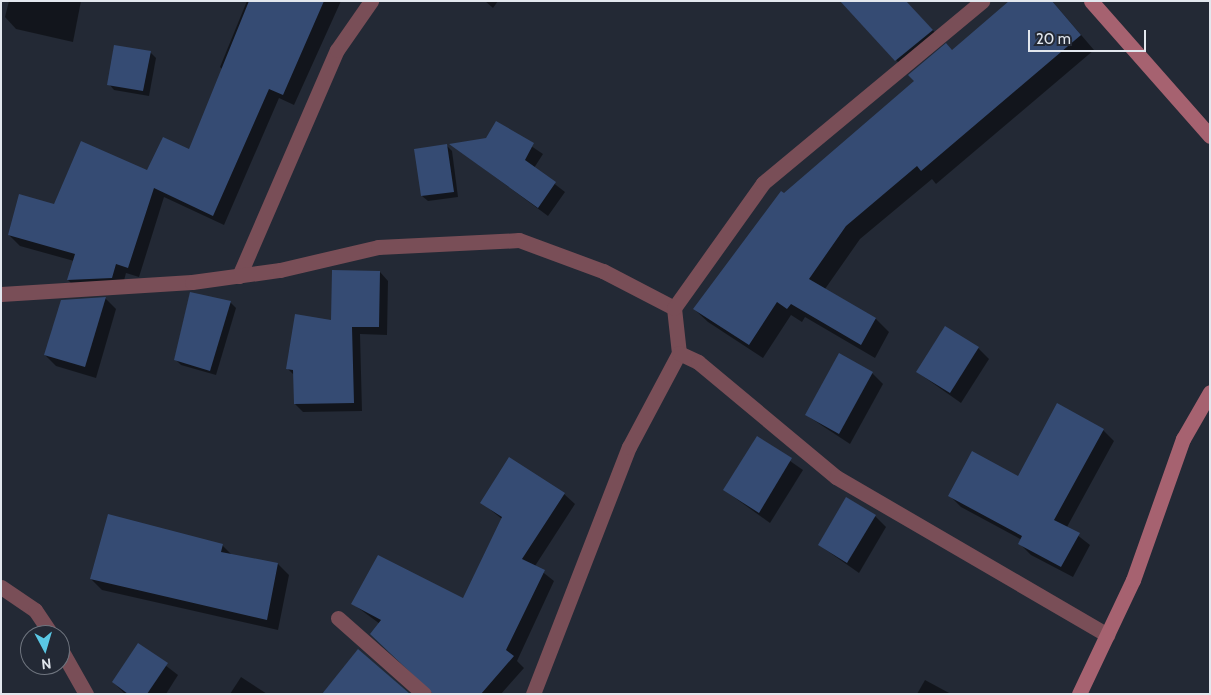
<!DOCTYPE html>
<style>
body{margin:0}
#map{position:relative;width:1211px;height:695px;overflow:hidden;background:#232935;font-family:Cabin,sans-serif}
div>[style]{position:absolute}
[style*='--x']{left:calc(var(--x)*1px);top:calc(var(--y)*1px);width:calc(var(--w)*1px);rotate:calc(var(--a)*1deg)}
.shadow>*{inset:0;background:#0007}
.building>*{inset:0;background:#354b73}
.street>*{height:15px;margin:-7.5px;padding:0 7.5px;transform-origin:7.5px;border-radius:7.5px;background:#794e57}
.secondary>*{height:15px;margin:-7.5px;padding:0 7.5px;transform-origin:7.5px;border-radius:7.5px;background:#a66270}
span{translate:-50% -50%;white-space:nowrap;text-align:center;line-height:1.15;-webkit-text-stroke:4px #232935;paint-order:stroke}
.frame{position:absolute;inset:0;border:2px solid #e2e7ee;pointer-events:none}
.north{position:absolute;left:20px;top:625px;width:50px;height:50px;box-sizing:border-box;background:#232935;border:1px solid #6f757f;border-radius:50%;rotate:174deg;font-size:14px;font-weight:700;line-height:20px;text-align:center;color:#e2e7ee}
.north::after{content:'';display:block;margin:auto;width:18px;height:22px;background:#5ac8e5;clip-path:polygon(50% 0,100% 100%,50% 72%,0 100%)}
.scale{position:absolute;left:1028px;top:30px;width:118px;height:22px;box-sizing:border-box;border:2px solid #e2e7ee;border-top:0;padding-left:6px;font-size:15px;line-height:18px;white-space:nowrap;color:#e2e7ee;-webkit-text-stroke:4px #232935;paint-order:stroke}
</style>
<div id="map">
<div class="shadow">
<i style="clip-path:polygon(9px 1px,81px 1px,73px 42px,16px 29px,5px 17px)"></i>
<i style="clip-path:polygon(247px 1px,341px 1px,294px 105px,279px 98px,224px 225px,164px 197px,139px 277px,126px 273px,122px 288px,79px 291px,68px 280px,74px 261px,20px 246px,9px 235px,55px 205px,148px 172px,190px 151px,225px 72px,220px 67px)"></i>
<i style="clip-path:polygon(485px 1px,498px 1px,493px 8px)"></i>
<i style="clip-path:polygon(905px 1px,943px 41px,907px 71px,896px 60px)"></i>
<i style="clip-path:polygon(1011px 1px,1052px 1px,1094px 50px,936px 184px,932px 179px,860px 239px,825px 289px,876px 319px,889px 332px,875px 358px,805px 317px,802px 322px,791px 315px,763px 358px,708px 322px,694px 309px,784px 194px)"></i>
<i style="clip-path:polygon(150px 52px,156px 58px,149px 96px,114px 90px,109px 84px)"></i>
<i style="clip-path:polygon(497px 123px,543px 154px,534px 168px,565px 192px,548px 216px,452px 145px,487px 140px)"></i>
<i style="clip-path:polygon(446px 145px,452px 151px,458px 197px,428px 201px,422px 196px,416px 150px)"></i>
<i style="clip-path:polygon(380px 272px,388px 281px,387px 335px,360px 334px,362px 411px,303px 412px,295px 404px,294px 375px,288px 369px)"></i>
<i style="clip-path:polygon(105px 298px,116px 309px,96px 378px,56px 366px,45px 355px)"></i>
<i style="clip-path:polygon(230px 302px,236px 308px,216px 375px,181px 365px,176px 360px)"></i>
<i style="clip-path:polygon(978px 348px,989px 359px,961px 403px,917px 372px)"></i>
<i style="clip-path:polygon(872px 373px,883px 384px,850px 444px,806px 415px)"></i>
<i style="clip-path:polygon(1103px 430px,1114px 441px,1067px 527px,1090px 545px,1073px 577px,1031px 555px,1020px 544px,1022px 540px,961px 507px,950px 496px,1018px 478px)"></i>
<i style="clip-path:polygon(757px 438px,803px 470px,770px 523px,724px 490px)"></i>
<i style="clip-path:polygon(564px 494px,575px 504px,535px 566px,554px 581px,517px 661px,524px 668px,501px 694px,432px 694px,380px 624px,353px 604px,464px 600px,502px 519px,482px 503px)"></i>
<i style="clip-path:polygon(875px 516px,886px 527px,859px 573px,819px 545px)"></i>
<i style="clip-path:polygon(222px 545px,233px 556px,278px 564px,289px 575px,278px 630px,102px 590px,91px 579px)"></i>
<i style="clip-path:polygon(139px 645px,178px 675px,166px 694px,125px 694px,113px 682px)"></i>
<i style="clip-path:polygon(241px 677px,267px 694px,230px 694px)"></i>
<i style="clip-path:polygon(925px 680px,951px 694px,917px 694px)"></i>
</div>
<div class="building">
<i style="clip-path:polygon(249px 1px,324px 1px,283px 95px,269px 89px,213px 216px,154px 188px,128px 268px,116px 264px,112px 278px,67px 280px,75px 254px,8px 235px,19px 194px,54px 204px,81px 141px,147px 170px,163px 137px,189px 149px)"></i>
<i style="clip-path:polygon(840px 1px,906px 1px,933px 30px,895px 61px)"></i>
<i style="clip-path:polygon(1009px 1px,1052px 1px,1081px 35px,921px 171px,917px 166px,846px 226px,809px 279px,876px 318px,861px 345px,791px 304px,787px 309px,777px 302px,749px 345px,693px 309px,781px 191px,784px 193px,914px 81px,908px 75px,946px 43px,952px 50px)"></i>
<i style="clip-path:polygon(114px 45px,151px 51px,143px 91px,107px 85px)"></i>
<i style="clip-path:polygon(496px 121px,534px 143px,525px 160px,556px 182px,538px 208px,449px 144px,486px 138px)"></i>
<i style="clip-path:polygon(447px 144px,454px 192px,421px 196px,414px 149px)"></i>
<i style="clip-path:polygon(332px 270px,380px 271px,379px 327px,352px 327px,354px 403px,294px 404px,293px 370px,286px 369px,295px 314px,331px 320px)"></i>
<i style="clip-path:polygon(190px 292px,231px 301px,210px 371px,174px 360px)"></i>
<i style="clip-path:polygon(106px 297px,85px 367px,44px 355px,61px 300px)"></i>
<i style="clip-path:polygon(945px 326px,979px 347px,950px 393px,916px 372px)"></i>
<i style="clip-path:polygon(839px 353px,873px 372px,839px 434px,805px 415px)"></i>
<i style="clip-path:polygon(1057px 403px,1104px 429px,1054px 520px,1080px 533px,1061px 567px,1018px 544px,1022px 536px,948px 496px,972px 451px,1018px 476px)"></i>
<i style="clip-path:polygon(757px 436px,792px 458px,759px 513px,723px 490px)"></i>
<i style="clip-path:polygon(509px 457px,565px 493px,522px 559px,545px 570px,506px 650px,514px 656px,481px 694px,433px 694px,370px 634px,381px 620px,351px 604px,378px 555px,463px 598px,502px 517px,480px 503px)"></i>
<i style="clip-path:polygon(846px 497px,876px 515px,847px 563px,818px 545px)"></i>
<i style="clip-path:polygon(108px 514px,223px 544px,221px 552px,278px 563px,267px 620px,90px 579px)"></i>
<i style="clip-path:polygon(138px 643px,168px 663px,147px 694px,128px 694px,112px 682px)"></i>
<i style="clip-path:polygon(358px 649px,410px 694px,322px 694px)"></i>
</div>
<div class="street">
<i style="--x:239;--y:276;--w:246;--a:-66.6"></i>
<i style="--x:337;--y:50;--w:60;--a:-55.2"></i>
<i style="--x:1;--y:294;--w:191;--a:-3.6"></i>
<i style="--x:192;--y:282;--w:89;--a:-7.8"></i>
<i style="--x:280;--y:270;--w:101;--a:-13.2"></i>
<i style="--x:378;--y:247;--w:141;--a:-2.8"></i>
<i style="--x:519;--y:240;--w:90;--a:20.3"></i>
<i style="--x:603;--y:271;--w:80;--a:27.5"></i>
<i style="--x:674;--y:308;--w:45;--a:83.7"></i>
<i style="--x:674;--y:308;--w:153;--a:-54.5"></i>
<i style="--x:763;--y:183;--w:285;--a:-39.7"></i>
<i style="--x:1;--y:587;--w:41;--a:34.1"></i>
<i style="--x:35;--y:610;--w:30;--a:56"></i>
<i style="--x:338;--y:618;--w:115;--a:41.5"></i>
<i style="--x:60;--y:648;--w:53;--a:60.5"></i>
<i style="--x:533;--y:694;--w:265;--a:-68.8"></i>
<i style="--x:629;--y:447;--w:106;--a:-62"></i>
<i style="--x:679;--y:353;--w:21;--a:25"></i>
<i style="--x:698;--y:362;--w:180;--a:39.8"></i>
<i style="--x:836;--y:477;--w:314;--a:30.2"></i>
</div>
<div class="secondary">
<i style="--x:1091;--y:1;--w:180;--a:48.6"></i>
<i style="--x:1079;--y:694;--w:126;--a:-64.7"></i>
<i style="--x:1133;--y:580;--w:150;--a:-70.5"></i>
<i style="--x:1183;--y:439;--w:54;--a:-60.1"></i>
</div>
<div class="frame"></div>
<div class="north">N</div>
<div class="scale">20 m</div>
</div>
